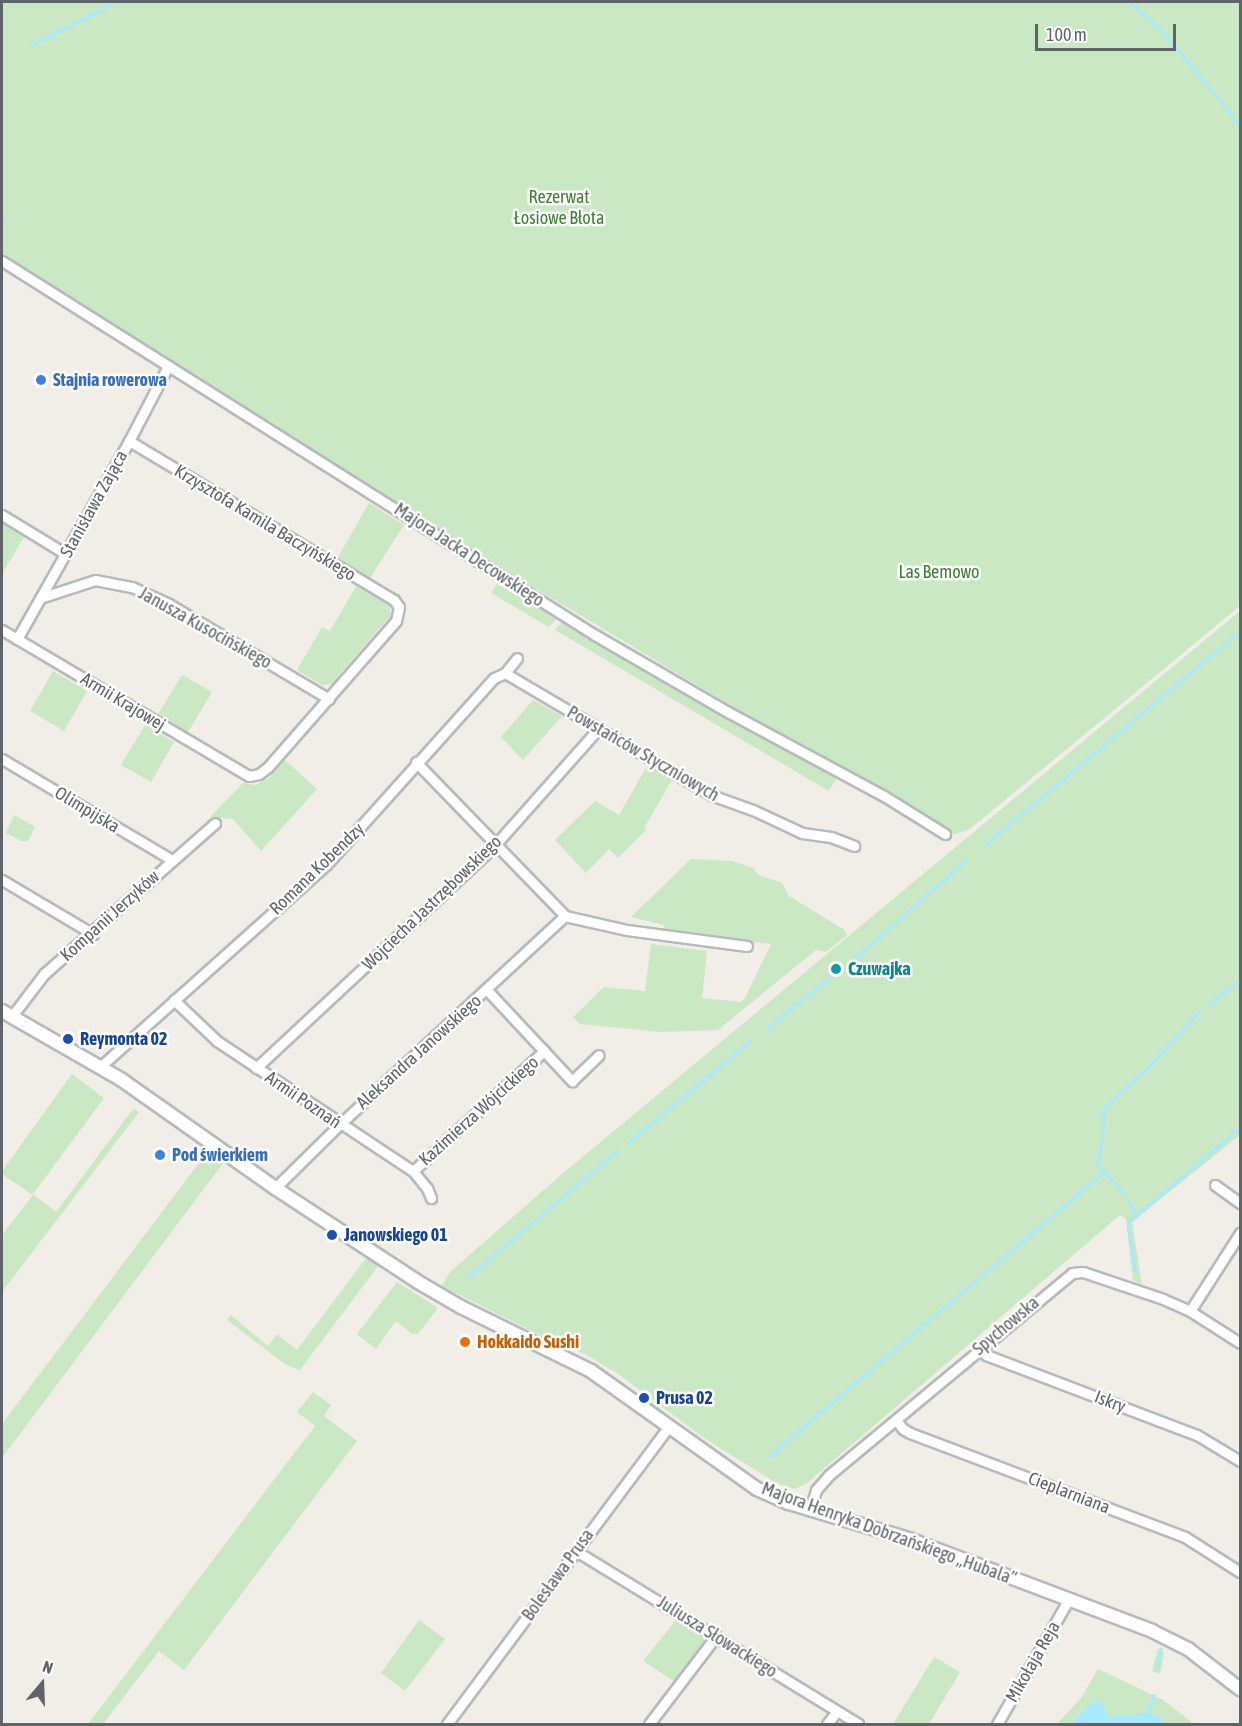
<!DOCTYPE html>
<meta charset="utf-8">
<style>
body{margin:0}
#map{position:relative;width:1242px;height:1726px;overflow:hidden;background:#f1ede7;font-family:"Asap Condensed",sans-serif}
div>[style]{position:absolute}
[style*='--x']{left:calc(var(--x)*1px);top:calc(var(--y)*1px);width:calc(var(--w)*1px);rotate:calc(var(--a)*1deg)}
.green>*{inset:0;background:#cae8c3}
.water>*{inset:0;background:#a8e9ff}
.stream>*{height:3px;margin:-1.5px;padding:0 1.5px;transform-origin:1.5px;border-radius:1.5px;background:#a8e9ff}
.roads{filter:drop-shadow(2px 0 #b7babd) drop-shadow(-2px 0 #b7babd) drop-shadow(0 2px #b7babd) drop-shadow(0 -2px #b7babd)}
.minor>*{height:9px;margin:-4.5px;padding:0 4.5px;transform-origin:4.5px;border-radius:4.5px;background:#fff}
.tertiary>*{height:12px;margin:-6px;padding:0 6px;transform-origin:6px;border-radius:6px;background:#fff}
.dots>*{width:16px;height:16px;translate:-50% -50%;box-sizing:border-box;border:3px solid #fff;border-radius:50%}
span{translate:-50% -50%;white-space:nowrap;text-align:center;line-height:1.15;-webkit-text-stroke:5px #fff;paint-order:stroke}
.park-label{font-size:18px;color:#3d8232}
.shop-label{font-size:18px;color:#366cbe;font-weight:700}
.left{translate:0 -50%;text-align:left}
.street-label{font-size:18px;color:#5e6467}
.culture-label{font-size:18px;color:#0d838f;font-weight:700}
.transit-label{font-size:18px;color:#164399;font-weight:700}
.food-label{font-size:18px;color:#c56008;font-weight:700}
.frame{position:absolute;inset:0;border:3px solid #5e6467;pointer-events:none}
.north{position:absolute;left:12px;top:1654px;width:60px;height:60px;-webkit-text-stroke:4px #fff;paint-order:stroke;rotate:19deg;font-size:16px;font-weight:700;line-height:24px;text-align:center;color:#5e6467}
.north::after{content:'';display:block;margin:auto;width:21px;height:27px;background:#5e6467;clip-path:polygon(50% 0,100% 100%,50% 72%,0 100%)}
.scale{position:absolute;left:1035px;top:24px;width:141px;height:27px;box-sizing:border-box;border:3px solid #5e6467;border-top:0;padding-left:8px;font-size:18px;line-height:21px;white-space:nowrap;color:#5e6467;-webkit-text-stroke:4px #fff;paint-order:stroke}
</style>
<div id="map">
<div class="green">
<i style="clip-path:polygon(2px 2px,1240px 2px,1240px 606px,970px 829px,949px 836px,468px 548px,2px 255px)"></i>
<i style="clip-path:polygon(369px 503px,404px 525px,370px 578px,337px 559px)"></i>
<i style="clip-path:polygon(2px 521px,25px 535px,2px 574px)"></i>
<i style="clip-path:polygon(497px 584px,557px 618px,549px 627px,491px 593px)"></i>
<i style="clip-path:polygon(357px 585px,389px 603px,391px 615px,331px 684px,322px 685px,297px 670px,322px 627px,330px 631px)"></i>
<i style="clip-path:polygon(1240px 611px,1240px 1135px,1132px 1222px,1142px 1285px,1133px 1280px,1126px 1219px,1120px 1215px,807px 1483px,795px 1489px,778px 1484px,704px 1438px,617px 1373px,583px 1353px,553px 1342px,442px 1286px,450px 1272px,562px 1174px)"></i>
<i style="clip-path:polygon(563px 621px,836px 778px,829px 791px,555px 630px)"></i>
<i style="clip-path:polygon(53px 671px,87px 691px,64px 731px,30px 711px)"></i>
<i style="clip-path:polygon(182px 675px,212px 692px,188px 732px,158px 714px)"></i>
<i style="clip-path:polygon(533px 700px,562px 716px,523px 760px,501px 737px)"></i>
<i style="clip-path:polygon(145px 725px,174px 742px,151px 782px,121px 765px)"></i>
<i style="clip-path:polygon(285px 760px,317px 789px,261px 851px,233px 819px,210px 817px,243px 783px,255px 785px,268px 779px)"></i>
<i style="clip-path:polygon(647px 766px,672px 780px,644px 828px,646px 830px,618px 858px,609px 849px,586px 873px,555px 840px,595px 801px,619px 815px)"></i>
<i style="clip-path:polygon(14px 815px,35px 827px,28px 841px,21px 841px,6px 833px)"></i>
<i style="clip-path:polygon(691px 859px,732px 861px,753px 868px,758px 875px,782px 883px,789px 896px,843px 929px,847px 935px,826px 952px,816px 950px,718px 1030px,661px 1032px,580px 1024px,573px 1017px,604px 987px,645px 991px,651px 944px,707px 951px,702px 998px,741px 1002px,745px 998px,771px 944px,665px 931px,664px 925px,631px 917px)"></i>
<i style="clip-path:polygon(72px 1074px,104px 1098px,33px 1194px,56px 1212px,133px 1109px,139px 1112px,2px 1292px,2px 1235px,33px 1195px,2px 1174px,2px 1171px)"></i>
<i style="clip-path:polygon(208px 1151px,224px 1162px,2px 1458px,2px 1424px)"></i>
<i style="clip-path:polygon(367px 1257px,379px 1265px,300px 1370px,285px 1364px,227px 1320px,231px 1315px,268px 1346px,277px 1334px,297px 1350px)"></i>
<i style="clip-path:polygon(397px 1282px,438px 1308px,418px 1334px,412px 1334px,396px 1321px,376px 1349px,357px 1334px)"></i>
<i style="clip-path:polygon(313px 1392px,331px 1405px,324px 1416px,357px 1441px,184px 1670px,159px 1651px,103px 1724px,88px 1724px,315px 1426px,297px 1412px)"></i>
<i style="clip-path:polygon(419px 1620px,445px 1639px,405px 1691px,381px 1673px)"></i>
<i style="clip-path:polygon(676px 1620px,703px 1637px,705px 1642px,674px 1681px,643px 1661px)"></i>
<i style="clip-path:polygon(1158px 1648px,1164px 1653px,1160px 1674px,1152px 1671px)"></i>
<i style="clip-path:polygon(934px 1657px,960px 1672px,929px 1724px,893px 1724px)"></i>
<i style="clip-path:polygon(1098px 1669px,1163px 1700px,1194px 1724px,1165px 1724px,1108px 1717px,1092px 1702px,1071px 1724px,1057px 1724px,1081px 1698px)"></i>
</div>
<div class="water">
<i style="clip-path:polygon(1101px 1701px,1108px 1717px,1149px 1713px,1159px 1717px,1165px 1724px,1071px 1724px,1092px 1702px)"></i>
</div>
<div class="stream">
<i style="--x:1130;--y:2;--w:43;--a:42.2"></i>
<i style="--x:1162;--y:31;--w:122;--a:50.3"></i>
<i style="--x:30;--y:46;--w:96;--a:-27.4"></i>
<i style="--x:2;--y:219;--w:3;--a:-45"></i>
<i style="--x:987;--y:843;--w:330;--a:-40"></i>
<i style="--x:852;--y:961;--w:151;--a:-41.5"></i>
<i style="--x:1209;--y:1004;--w:39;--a:-38"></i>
<i style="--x:766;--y:1029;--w:80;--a:-38.9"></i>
<i style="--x:628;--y:1143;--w:159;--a:-39.9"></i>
<i style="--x:1125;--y:1195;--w:43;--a:-131.2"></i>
<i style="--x:1097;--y:1163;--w:24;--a:-78"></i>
<i style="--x:1102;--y:1140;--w:31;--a:-88"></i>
<i style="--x:1103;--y:1109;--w:60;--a:-43"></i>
<i style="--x:1147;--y:1068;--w:78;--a:-47.1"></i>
<i style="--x:1128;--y:1200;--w:17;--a:62"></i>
<i style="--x:1135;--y:1271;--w:47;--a:-98.7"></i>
<i style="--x:1128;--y:1225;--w:4;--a:-63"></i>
<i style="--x:1130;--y:1221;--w:145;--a:-40.5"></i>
<i style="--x:468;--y:1277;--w:195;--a:-40.2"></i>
<i style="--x:769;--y:1456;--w:436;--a:-40.3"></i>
<i style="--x:1101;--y:1174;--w:6;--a:-18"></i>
<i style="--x:1157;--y:1668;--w:20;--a:-79"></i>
<i style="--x:1147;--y:1716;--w:22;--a:-72"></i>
</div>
<div class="roads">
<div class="minor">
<i style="--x:2;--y:261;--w:701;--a:32.24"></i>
<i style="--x:595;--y:635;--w:154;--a:30.1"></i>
<i style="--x:728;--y:712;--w:177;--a:28.3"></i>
<i style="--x:884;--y:796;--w:72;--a:31.9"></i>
<i style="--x:2;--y:515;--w:75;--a:31.4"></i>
<i style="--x:40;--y:598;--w:58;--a:-18.1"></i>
<i style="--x:95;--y:580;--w:38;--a:11"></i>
<i style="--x:132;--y:587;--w:41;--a:24.7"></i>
<i style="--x:169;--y:604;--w:186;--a:30.7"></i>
<i style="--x:2;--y:630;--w:287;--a:30.6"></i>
<i style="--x:249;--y:776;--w:10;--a:-11"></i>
<i style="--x:259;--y:774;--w:11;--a:-38"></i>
<i style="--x:268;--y:767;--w:194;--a:-48.8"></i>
<i style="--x:396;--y:621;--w:14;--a:-78"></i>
<i style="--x:399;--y:607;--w:9;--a:-126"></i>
<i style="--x:394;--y:600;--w:309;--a:-149"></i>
<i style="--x:17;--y:639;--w:227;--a:-60.5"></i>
<i style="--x:129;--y:441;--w:85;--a:-62.5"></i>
<i style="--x:505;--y:673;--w:239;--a:30.6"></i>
<i style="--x:711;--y:795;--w:45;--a:19.7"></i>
<i style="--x:753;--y:810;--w:54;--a:25.1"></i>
<i style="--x:802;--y:833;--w:29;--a:8"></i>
<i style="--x:831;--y:837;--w:25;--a:21"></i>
<i style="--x:2;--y:759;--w:198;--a:30.7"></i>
<i style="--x:416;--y:762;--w:214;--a:45.9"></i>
<i style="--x:2;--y:880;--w:106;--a:30.7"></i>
<i style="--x:565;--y:916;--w:64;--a:12.7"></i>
<i style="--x:627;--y:930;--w:121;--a:7.6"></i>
<i style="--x:487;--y:990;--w:125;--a:47"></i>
<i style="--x:572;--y:1081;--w:37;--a:-44"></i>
<i style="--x:174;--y:1000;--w:59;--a:43.6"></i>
<i style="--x:217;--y:1041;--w:235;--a:33.6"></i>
<i style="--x:413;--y:1171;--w:22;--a:51"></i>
<i style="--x:427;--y:1188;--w:11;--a:68"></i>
<i style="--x:12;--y:1016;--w:53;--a:-52.7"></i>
<i style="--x:44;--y:974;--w:228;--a:-41.4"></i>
<i style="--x:101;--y:1066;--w:302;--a:-41.8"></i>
<i style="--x:326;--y:865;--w:251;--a:-48.1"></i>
<i style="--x:494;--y:678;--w:12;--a:-24"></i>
<i style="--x:505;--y:673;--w:19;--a:-51"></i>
<i style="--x:256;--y:1068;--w:327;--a:-43"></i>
<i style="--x:495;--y:845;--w:155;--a:-48.4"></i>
<i style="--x:413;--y:1171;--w:178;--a:-42.5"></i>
<i style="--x:1215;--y:1185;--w:31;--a:36"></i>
<i style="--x:275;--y:1188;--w:91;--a:-44.6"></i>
<i style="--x:340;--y:1124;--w:306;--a:-42.8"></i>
<i style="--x:1190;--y:1311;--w:93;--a:-57.3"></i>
<i style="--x:982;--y:1346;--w:10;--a:66"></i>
<i style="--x:986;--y:1355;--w:226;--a:20.8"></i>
<i style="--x:1197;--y:1435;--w:50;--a:31.2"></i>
<i style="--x:896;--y:1420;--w:11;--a:52"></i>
<i style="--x:903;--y:1429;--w:8;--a:30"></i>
<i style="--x:910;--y:1433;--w:294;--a:20.7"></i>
<i style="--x:1185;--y:1537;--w:65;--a:32.5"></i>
<i style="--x:810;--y:1509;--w:20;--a:-72"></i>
<i style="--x:816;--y:1490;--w:20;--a:-49"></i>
<i style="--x:829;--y:1475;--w:316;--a:-39.7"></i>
<i style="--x:1072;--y:1273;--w:11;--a:-5"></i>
<i style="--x:1083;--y:1272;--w:84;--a:18.6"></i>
<i style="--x:1163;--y:1299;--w:30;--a:24"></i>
<i style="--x:1190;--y:1311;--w:59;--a:32.6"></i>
<i style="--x:576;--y:1551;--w:331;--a:31.5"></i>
<i style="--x:447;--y:1724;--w:372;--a:-53.3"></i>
<i style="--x:649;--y:1724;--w:111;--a:-52.7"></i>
<i style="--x:827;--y:1724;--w:16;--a:-52"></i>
<i style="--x:997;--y:1724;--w:144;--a:-60.1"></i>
</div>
<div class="tertiary">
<i style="--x:2;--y:1011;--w:138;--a:29.9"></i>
<i style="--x:122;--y:1080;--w:187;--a:35.2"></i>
<i style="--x:275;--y:1188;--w:171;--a:33.3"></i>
<i style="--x:418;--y:1282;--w:50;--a:30.2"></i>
<i style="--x:461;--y:1307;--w:145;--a:26.2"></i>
<i style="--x:591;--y:1371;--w:204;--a:35.4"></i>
<i style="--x:757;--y:1489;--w:35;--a:24"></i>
<i style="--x:789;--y:1503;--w:125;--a:16.7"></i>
<i style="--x:909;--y:1539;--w:260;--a:20.7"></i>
<i style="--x:1152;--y:1631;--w:40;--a:26.6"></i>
<i style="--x:1188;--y:1649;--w:66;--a:37.6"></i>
</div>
</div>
<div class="dots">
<i style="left:41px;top:380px;background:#3f7fe0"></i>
<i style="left:836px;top:969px;background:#0f9aa8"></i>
<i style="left:68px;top:1039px;background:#1a4fb4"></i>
<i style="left:160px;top:1155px;background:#3f7fe0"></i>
<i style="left:332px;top:1235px;background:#1a4fb4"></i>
<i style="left:465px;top:1342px;background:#e8710a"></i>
<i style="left:644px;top:1398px;background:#1a4fb4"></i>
</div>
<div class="park-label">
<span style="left:559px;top:208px">Rezerwat<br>Łosiowe Błota</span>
<span style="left:939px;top:572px">Las Bemowo</span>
</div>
<div class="shop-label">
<span class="left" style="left:53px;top:380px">Stajnia rowerowa</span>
<span class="left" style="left:172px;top:1155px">Pod świerkiem</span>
</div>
<div class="street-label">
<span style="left:94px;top:504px;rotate:-61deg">Stanisława Zająca</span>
<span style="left:265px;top:523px;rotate:31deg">Krzysztofa Kamila Baczyńskiego</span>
<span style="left:469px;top:555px;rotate:33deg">Majora Jacka Decowskiego</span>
<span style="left:205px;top:628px;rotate:29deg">Janusza Kusocińskiego</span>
<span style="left:123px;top:702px;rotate:31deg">Armii Krajowej</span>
<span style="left:643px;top:754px;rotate:30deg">Powstańców Styczniowych</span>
<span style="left:87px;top:810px;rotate:31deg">Olimpijska</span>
<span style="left:317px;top:869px;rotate:-44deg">Romana Kobendzy</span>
<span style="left:432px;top:903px;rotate:-44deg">Wojciecha Jastrzębowskiego</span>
<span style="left:110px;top:916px;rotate:-42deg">Kompanii Jerzyków</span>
<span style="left:419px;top:1052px;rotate:-42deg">Aleksandra Janowskiego</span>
<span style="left:303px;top:1100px;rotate:34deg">Armii Poznań</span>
<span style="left:479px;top:1111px;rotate:-42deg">Kazimierza Wójcickiego</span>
<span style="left:1006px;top:1326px;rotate:-40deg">Spychowska</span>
<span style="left:1110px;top:1402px;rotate:21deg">Iskry</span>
<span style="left:1069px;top:1493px;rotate:21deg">Cieplarniana</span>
<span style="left:889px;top:1534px;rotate:20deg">Majora Henryka Dobrzańskiego „Hubala”</span>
<span style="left:558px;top:1575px;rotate:-54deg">Bolesława Prusa</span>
<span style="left:717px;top:1637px;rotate:32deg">Juliusza Słowackiego</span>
<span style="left:1033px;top:1662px;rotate:-60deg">Mikołaja Reja</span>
</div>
<div class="culture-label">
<span class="left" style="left:848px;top:969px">Czuwajka</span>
</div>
<div class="transit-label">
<span class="left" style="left:80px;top:1039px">Reymonta 02</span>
<span class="left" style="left:344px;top:1235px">Janowskiego 01</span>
<span class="left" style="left:656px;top:1398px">Prusa 02</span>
</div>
<div class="food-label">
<span class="left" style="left:477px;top:1342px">Hokkaido Sushi</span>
</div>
<div class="frame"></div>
<div class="north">N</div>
<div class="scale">100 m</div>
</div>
